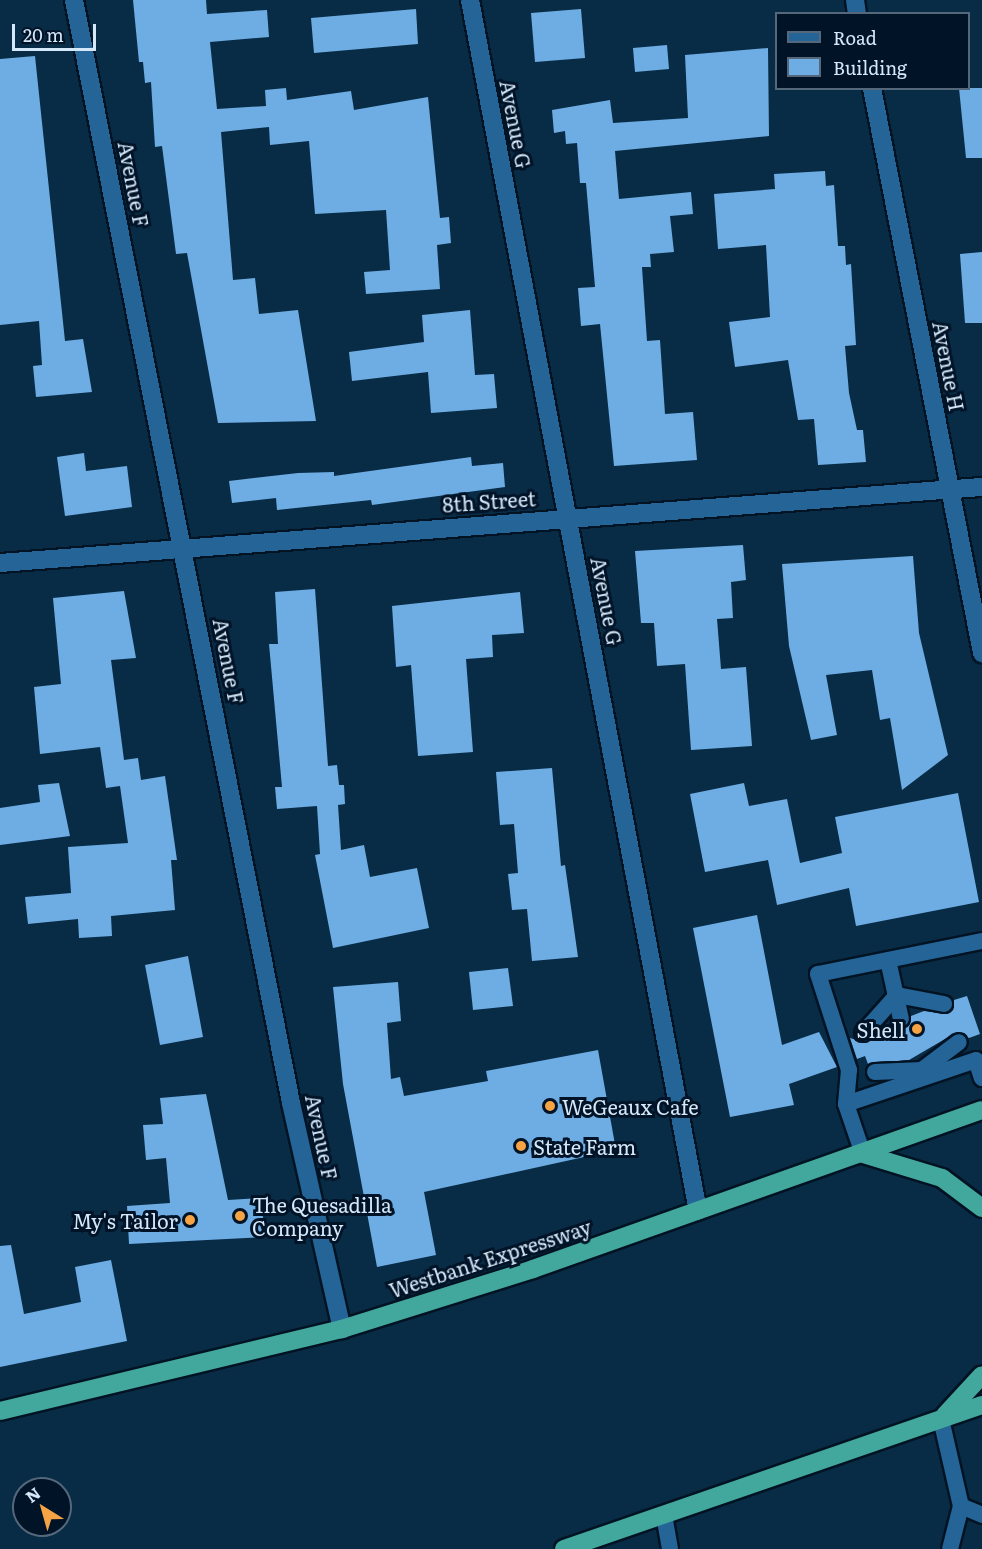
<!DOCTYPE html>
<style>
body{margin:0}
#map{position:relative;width:982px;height:1549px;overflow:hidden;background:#092c46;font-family:Literata,serif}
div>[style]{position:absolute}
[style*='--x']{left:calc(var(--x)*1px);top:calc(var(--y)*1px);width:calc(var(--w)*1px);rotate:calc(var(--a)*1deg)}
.building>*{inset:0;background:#6eade4}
.roads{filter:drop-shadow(2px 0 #021323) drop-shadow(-2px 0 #021323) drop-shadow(0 2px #021323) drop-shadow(0 -2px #021323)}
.lane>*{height:16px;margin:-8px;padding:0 8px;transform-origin:8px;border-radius:8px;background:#246496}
.street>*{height:18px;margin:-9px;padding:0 9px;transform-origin:9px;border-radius:9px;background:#246496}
.highway>*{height:18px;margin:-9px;padding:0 9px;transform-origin:9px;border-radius:9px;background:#42a89e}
.dots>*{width:16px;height:16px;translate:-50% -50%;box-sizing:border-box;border:3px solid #001327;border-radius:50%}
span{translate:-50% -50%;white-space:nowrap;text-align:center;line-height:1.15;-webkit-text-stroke:6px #001327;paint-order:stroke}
.street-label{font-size:20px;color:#d5e8f9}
.poi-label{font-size:20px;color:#d5e8f9}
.right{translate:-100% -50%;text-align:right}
.left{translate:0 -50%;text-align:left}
.legend{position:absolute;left:775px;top:12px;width:195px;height:78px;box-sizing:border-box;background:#001327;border:2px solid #55687b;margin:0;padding:8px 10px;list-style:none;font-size:18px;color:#d5e8f9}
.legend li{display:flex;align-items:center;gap:12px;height:30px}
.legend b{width:30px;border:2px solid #55687b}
.north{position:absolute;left:12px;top:1477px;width:60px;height:60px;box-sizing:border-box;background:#001327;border:2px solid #55687b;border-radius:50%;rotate:323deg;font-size:16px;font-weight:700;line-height:24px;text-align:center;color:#d5e8f9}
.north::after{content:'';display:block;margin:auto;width:21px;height:27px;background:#f5a345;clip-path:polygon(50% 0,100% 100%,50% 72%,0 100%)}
.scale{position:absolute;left:12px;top:24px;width:84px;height:27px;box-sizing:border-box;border:3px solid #d5e8f9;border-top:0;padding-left:8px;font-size:18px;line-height:21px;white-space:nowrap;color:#d5e8f9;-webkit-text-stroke:4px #001327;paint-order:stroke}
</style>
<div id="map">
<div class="building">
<i style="clip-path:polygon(133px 0,206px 0,207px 14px,267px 10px,269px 37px,210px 42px,217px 109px,266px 106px,265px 90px,286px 88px,287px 100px,351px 91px,354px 110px,428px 97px,440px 218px,449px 217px,451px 243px,437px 245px,440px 289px,366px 294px,364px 272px,390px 270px,386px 210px,315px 214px,309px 141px,270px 145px,269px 127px,221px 132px,233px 280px,255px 278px,259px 314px,298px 310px,316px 421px,218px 423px,187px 253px,176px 254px,162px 146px,155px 147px,151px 82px,145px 83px,143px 62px,139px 62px)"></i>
<i style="clip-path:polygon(416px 9px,418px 44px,314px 53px,311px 18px)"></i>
<i style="clip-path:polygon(581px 9px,585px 58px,535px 62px,531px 13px)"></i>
<i style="clip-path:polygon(667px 45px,669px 69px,635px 72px,633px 48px)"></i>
<i style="clip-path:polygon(768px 48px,769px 136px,615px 151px,619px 199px,691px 192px,693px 214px,670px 216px,674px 252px,650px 254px,651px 267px,642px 267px,647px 341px,660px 340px,665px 414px,693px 412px,697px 460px,614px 466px,600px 324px,581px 326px,578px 288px,595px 287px,586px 183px,580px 183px,577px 143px,566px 144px,565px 131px,554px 133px,552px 110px,610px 100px,613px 123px,688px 118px,685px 55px)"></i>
<i style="clip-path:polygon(35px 56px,65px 341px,83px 339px,92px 392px,36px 397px,33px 366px,42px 365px,39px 321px,0 325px,0 59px)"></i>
<i style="clip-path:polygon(959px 88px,982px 88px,982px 158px,966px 158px)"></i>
<i style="clip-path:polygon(825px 171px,826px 186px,834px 185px,838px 246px,845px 246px,846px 265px,851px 264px,856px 345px,845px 346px,849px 393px,857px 430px,863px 430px,866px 462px,818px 465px,814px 419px,798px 420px,788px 360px,735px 367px,729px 322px,770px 317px,766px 245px,718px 249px,714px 194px,775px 189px,774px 174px)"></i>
<i style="clip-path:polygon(982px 252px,982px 323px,965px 323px,960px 254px)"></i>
<i style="clip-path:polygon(470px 310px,475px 375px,494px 374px,497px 408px,431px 413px,428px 372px,352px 381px,349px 352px,424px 342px,422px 315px)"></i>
<i style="clip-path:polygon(84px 453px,86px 471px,127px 466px,132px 507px,65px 516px,57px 457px)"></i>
<i style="clip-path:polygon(471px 457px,472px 466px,503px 463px,505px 487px,372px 505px,371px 500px,277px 510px,276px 498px,232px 503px,229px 481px,298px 473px,334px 472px,334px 476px)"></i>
<i style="clip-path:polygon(743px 545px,746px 580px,731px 582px,733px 618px,717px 619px,721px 669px,746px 667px,752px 746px,691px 750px,685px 664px,657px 666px,654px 623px,641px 623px,635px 551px)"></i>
<i style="clip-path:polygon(913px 556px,919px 633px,948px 755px,902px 790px,890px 718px,880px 720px,872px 670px,826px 675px,837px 735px,811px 740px,789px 646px,782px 564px)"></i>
<i style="clip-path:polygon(315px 589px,328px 766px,337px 765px,339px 785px,344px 785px,345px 804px,338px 805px,341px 850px,364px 845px,370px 877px,417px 868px,429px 928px,333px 948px,315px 855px,320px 854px,317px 806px,277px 809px,275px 787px,282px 787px,269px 644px,278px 644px,275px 592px)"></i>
<i style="clip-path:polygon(124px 591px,136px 658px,111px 660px,124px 760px,138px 758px,141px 780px,165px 776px,177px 860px,171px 860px,175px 910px,111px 916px,112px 936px,79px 938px,78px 919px,28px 924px,25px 897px,71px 893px,68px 847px,128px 843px,120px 786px,106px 788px,100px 747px,40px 754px,34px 687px,61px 684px,53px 598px)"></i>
<i style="clip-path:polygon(520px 592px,524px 633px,492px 635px,493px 657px,466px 659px,473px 752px,418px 756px,411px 665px,396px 667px,392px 606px)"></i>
<i style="clip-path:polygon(552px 768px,561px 866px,565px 865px,578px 957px,532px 961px,527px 909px,512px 910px,508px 874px,518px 873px,514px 824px,500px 825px,496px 772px)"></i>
<i style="clip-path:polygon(59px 783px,70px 836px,0 845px,0 808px,40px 802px,38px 785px)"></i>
<i style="clip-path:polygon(744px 783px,749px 806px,787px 799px,800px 863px,842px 853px,835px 817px,958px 793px,979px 902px,856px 926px,849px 888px,777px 905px,768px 860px,705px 872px,690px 794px)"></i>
<i style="clip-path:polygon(757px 915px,782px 1045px,819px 1032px,837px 1067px,789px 1084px,794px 1105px,730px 1117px,693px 928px)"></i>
<i style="clip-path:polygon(188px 956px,203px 1037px,160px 1045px,145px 965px)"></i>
<i style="clip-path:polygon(508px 968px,513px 1006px,473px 1010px,469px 972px)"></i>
<i style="clip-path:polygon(398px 982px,401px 1021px,387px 1023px,391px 1079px,400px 1077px,404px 1096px,488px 1081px,486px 1071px,598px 1050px,616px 1150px,424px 1192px,436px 1255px,377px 1267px,343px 1084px,333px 987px)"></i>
<i style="clip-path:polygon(967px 996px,980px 1034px,969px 1038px,957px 1032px,909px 1060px,868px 1064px,865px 1056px,857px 1059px,850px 1038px,866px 1043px,884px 1026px,904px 1029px,911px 1016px,924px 1011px,948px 1014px,954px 1000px)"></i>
<i style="clip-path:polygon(206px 1094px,228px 1200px,261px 1198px,265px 1237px,129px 1244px,127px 1206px,170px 1203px,166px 1158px,146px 1160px,143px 1125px,163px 1124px,160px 1098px)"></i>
<i style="clip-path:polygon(11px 1245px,24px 1314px,81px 1302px,75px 1267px,111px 1260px,127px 1341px,0 1367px,0 1246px)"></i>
</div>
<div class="roads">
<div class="lane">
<i style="--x:888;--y:960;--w:60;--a:77.6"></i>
<i style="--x:897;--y:995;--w:48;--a:10.8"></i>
<i style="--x:863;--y:1033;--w:51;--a:-48.2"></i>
<i style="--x:875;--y:1072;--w:47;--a:-2.4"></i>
<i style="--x:922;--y:1070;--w:46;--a:-37.1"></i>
<i style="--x:846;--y:1104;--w:34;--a:-85"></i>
<i style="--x:849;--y:1070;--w:101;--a:-107.9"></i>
<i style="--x:818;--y:974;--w:167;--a:-11.4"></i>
<i style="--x:863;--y:1154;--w:53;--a:-108.8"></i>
<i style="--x:846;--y:1104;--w:137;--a:-18.7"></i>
<i style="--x:976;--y:1060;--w:19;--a:72"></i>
<i style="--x:941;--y:1419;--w:89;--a:77.1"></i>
<i style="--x:961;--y:1506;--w:44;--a:104.3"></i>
<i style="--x:961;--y:1506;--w:23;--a:23"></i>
<i style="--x:664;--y:1515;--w:35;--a:80"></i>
</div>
<div class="street">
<i style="--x:74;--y:0;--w:1124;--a:78.87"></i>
<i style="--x:291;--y:1103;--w:232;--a:77.3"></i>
<i style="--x:470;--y:0;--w:1232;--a:79.34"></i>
<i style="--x:855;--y:0;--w:14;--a:82"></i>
<i style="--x:872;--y:88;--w:576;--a:78.98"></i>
<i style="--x:0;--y:563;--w:985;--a:-4.43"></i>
</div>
<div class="highway">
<i style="--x:863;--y:1154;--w:83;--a:16.9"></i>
<i style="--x:942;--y:1178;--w:50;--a:36.9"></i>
<i style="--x:0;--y:1411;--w:352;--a:-13.5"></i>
<i style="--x:342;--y:1329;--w:200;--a:-17.4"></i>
<i style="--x:533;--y:1269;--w:476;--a:-19.5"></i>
<i style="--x:945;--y:1415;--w:54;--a:-47.2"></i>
<i style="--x:564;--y:1549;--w:442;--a:-19"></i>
</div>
</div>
<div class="dots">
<i style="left:917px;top:1029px;background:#f5a345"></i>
<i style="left:550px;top:1106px;background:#f5a345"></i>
<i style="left:521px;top:1146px;background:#f5a345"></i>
<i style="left:240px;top:1216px;background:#f5a345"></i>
<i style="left:190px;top:1220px;background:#f5a345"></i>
</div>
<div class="street-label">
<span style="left:516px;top:124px;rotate:79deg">Avenue G</span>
<span style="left:134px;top:184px;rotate:79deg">Avenue F</span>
<span style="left:949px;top:366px;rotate:79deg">Avenue H</span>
<span style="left:489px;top:501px;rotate:-4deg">8th Street</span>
<span style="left:607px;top:601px;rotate:79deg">Avenue G</span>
<span style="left:229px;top:661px;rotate:79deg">Avenue F</span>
<span style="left:322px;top:1137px;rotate:78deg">Avenue F</span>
<span style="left:490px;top:1258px;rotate:-18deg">Westbank Expressway</span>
</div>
<div class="poi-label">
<span class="right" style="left:905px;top:1029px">Shell</span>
<span class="left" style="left:562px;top:1106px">WeGeaux Cafe</span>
<span class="left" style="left:533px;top:1146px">State Farm</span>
<span class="left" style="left:252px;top:1216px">The Quesadilla<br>Company</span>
<span class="right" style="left:178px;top:1220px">My's Tailor</span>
</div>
<ul class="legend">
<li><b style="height:8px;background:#246496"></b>Road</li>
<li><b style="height:16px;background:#6eade4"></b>Building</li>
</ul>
<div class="north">N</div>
<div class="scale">20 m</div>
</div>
